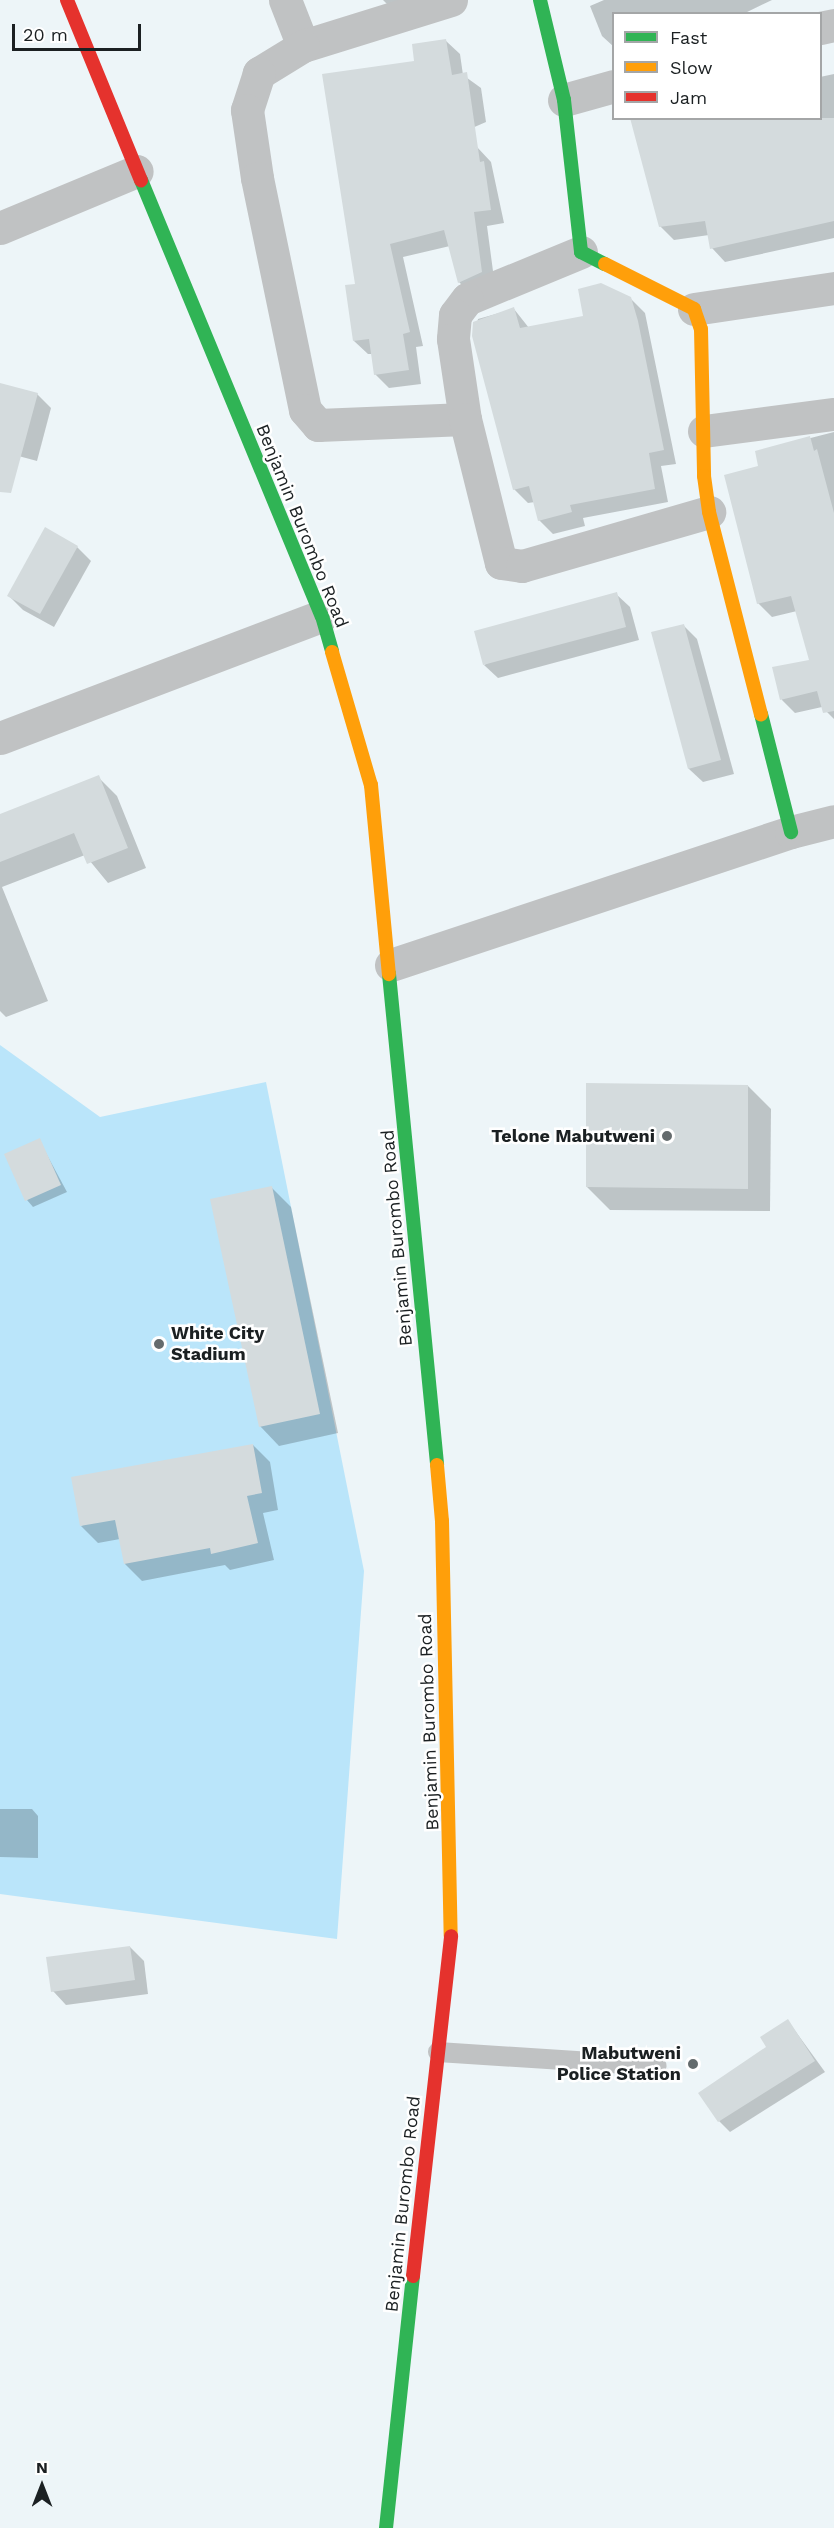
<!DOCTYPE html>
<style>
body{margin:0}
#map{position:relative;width:834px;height:2528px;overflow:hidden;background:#edf5f8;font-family:"Work Sans",sans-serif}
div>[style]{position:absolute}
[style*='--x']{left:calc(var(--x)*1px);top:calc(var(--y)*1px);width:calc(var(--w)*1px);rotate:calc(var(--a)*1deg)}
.green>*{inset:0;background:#bae5fa}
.shadow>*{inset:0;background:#0003}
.building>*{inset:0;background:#d4dbdd}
.lane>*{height:20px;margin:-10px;padding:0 10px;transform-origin:10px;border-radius:10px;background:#c0c2c3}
.street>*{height:33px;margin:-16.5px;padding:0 16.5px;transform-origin:16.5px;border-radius:16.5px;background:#c0c2c3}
.fast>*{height:14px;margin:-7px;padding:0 7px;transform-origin:7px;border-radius:7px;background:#30b455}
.slow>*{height:14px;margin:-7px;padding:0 7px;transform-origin:7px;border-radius:7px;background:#ff9f0a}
.jam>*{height:14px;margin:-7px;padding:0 7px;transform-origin:7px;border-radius:7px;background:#e5322d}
.dots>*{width:16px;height:16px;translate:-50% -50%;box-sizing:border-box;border:3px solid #fff;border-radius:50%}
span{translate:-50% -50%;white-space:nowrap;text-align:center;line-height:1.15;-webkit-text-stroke:5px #fff;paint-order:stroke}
.street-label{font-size:18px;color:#1b2022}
.poi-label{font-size:18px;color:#1b2022;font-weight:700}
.right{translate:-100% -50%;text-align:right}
.left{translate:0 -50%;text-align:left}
.legend{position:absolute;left:612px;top:12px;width:210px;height:108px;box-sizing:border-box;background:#fff;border:2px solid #a4a6a7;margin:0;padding:8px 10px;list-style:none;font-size:18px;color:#1b2022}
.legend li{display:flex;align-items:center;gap:12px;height:30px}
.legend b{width:30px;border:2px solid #a4a6a7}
.north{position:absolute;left:12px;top:2456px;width:60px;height:60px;-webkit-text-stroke:4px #fff;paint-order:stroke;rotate:0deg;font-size:16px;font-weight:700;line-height:24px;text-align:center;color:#1b2022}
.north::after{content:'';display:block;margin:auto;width:21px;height:27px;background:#1b2022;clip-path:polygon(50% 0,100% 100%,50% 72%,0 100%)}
.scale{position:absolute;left:12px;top:24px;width:129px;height:27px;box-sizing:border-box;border:3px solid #1b2022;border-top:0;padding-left:8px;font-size:18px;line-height:21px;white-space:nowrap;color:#1b2022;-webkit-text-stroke:4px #fff;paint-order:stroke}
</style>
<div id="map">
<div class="green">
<i style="clip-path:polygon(0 1045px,100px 1117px,266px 1082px,364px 1571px,337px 1939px,0 1894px)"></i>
</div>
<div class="shadow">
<i style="clip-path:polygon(383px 0,403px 0,390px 7px)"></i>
<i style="clip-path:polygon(604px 0,772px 0,743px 14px,614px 14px,614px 47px,602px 36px,590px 6px)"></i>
<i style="clip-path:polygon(446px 41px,460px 54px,463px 75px,481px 88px,486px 122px,463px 132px,491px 162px,504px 223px,487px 226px,495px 286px,473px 296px,459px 282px,450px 246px,403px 257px,423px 346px,416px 347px,421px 384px,389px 388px,375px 374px,373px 354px,368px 354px,354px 341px,357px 285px,416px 62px)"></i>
<i style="clip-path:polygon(834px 74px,834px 238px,725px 262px,712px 248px,709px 235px,674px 240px,660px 226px,820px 118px,820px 77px)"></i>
<i style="clip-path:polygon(630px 298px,645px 313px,676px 464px,661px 466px,668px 502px,583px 518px,585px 526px,553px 534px,539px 520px,535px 502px,528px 503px,514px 489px,474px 336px,478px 319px,514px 309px,529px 328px,585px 317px)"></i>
<i style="clip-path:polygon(0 385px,37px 394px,51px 408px,37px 461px,0 451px)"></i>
<i style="clip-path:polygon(834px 432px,834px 719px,822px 707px,795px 713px,782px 700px,774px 669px,811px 661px,797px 611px,772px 617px,758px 603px,760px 467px,756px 452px)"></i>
<i style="clip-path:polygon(46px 529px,77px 547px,91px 561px,54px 627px,23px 610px,9px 596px)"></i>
<i style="clip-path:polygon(616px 594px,630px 607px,639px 640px,498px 678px,484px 665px)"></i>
<i style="clip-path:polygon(683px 625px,697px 639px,734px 774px,703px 782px,689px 769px,652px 633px)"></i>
<i style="clip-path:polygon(98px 777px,117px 796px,146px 868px,108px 883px,85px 855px,2px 887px,48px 1001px,6px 1017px,0 1011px,0 816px)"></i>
<i style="clip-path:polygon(748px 1086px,771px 1109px,770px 1211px,610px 1210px,587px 1187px)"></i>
<i style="clip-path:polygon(39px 1140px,67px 1192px,33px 1207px,27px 1200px)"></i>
<i style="clip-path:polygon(272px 1188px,291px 1207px,338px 1433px,279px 1446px,260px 1426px)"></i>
<i style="clip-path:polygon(253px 1445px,270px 1462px,278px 1510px,263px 1513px,274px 1560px,230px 1570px,225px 1565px,142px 1581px,125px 1564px,120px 1539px,98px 1543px,81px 1526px)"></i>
<i style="clip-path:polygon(0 1809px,32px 1809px,38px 1816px,38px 1858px,0 1857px)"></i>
<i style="clip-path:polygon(130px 1947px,144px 1961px,148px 1994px,66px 2005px,53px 1991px)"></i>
<i style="clip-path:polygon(788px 2021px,825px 2072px,730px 2132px,719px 2121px)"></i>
</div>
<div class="building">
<i style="clip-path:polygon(446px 39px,452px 75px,467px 72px,480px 162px,484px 161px,491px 210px,474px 212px,482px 272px,458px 283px,444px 230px,390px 244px,410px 332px,403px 334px,409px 370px,374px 375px,369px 339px,353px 341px,345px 285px,355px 284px,322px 74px,414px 61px,412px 44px)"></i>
<i style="clip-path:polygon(630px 118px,834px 118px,834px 221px,710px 249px,705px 221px,659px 227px)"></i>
<i style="clip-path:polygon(601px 283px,631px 297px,638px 321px,664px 450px,649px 453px,655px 489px,570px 505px,572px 512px,538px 521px,529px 486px,513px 490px,472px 336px,473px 322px,514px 307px,520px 328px,583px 316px,578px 289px)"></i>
<i style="clip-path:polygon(0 383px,38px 393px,11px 493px,0 492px)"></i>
<i style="clip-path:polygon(810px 436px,814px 451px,817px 449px,834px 513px,834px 711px,823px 713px,817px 691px,780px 700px,772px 667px,809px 660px,791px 596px,757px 604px,724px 475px,758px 466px,755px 451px)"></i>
<i style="clip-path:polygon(45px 527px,78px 546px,40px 614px,7px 596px)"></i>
<i style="clip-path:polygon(617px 592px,626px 627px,483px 665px,474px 631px)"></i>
<i style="clip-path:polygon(684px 624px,721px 760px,688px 769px,651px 632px)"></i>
<i style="clip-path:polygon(99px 775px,128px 848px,87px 864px,74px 833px,0 862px,0 814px)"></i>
<i style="clip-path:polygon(586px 1083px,748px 1085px,748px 1189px,586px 1187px)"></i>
<i style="clip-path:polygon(40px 1138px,61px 1185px,25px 1201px,4px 1154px)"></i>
<i style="clip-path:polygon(272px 1186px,320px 1414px,259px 1427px,210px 1199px)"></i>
<i style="clip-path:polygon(253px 1444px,262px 1493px,247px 1496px,258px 1543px,211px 1554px,210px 1548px,124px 1564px,115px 1520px,80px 1526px,71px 1477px)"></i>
<i style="clip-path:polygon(130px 1946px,135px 1980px,51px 1992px,46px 1957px)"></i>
<i style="clip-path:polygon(788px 2019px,815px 2061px,718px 2122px,698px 2093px,766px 2047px,760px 2037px)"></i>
</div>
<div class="lane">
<i style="--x:438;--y:2052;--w:219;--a:3.7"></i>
</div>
<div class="street">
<i style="--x:285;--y:0;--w:49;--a:68.6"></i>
<i style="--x:451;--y:0;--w:155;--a:162.7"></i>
<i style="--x:303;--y:46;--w:52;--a:148.5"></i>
<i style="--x:259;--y:73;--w:39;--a:108"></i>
<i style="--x:247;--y:110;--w:69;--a:81.6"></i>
<i style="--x:257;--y:178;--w:237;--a:78.3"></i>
<i style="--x:305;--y:410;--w:20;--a:49"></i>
<i style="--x:318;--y:425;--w:147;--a:-2.3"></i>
<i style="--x:820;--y:28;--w:14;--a:-12"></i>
<i style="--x:564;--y:100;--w:52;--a:-15.6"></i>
<i style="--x:0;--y:228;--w:148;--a:-22.6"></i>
<i style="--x:581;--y:252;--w:123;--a:157.6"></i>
<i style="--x:467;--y:299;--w:20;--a:127"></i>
<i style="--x:455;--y:315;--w:24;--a:95"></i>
<i style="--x:453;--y:339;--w:81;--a:81.5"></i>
<i style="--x:465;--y:419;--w:148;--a:76"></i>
<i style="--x:501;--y:563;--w:21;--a:8"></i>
<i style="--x:522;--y:566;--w:195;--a:-16.1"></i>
<i style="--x:694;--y:309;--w:142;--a:-8.5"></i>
<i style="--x:704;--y:431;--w:131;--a:-7.5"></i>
<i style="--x:0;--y:738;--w:344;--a:-20.8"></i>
<i style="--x:391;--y:965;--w:422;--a:-18.4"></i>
<i style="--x:791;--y:832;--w:44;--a:-14.3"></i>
</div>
<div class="fast">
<i style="--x:540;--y:0;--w:103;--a:76.5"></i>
<i style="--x:564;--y:100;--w:153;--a:83.6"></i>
<i style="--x:581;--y:252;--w:27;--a:27"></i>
<i style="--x:141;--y:180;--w:472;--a:67.5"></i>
<i style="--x:322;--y:616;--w:37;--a:74"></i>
<i style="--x:761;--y:714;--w:122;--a:75.7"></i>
<i style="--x:389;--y:974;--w:493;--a:84.4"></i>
<i style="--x:386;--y:2528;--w:253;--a:-83.9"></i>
</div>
<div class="slow">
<i style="--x:605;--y:264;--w:100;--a:26.8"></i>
<i style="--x:694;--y:309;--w:21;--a:71"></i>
<i style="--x:701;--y:329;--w:147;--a:88.8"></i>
<i style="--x:704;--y:476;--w:36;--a:82"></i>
<i style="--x:709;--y:512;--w:209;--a:75.6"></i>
<i style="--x:332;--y:652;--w:139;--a:73.7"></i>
<i style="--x:371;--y:785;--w:190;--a:84.6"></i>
<i style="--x:437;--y:1465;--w:56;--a:84.9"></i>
<i style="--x:442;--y:1521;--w:415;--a:88.8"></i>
</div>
<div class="jam">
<i style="--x:67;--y:0;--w:195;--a:67.7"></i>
<i style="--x:413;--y:2276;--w:342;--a:-83.6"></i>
</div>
<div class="dots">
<i style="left:667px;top:1136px;background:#646b6d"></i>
<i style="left:159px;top:1344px;background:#646b6d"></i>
<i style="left:693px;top:2064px;background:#646b6d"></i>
</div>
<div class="street-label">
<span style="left:302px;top:526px;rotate:68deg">Benjamin Burombo Road</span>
<span style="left:397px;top:1238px;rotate:-95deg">Benjamin Burombo Road</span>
<span style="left:429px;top:1722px;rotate:-92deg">Benjamin Burombo Road</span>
<span style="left:403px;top:2204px;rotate:-84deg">Benjamin Burombo Road</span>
</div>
<div class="poi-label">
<span class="right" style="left:655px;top:1136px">Telone Mabutweni</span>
<span class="left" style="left:171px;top:1344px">White City<br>Stadium</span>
<span class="right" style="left:681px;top:2064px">Mabutweni<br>Police Station</span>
</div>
<ul class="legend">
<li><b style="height:8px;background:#30b455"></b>Fast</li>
<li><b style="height:8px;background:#ff9f0a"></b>Slow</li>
<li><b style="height:8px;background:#e5322d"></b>Jam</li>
</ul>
<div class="north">N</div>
<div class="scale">20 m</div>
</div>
